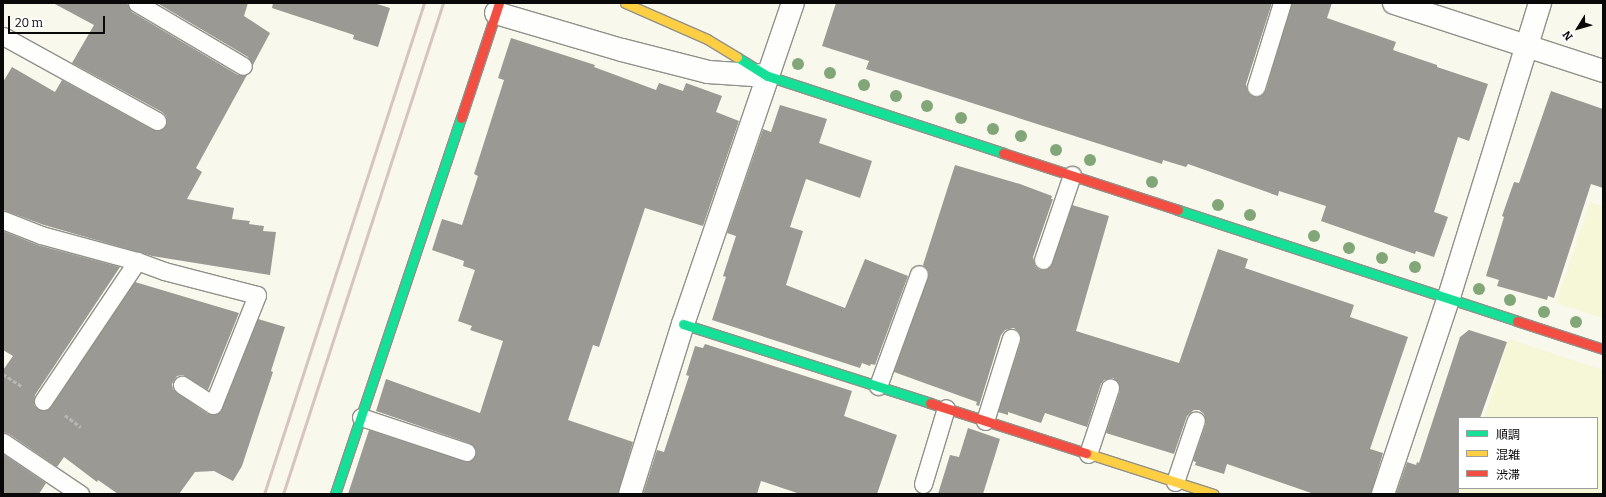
<!DOCTYPE html>
<meta charset="utf-8">
<style>
body{margin:0}
#map{position:relative;width:1606px;height:497px;overflow:hidden;background:#f9f8ec;font-family:Bitter,"Noto Sans JP",serif}
div>[style]{position:absolute}
[style*='--x']{left:calc(var(--x)*1px);top:calc(var(--y)*1px);width:calc(var(--w)*1px);rotate:calc(var(--a)*1deg)}
.farmland>*{inset:0;background:#f6f7d7}
.building>*{inset:0;background:#9b9993}
.path>*{height:2.5px;margin-top:-1.25px;transform-origin:0;background:repeating-linear-gradient(90deg,#b6b6b4 0 4px,transparent 0 6px)}
.roads{filter:drop-shadow(1px 0 #91918b) drop-shadow(-1px 0 #91918b) drop-shadow(0 1px #91918b) drop-shadow(0 -1px #91918b)}
.lane>*{height:17px;margin:-8.5px;padding:0 8.5px;transform-origin:8.5px;border-radius:8.5px;background:#fefefc}
.street>*{height:22px;margin:-11px;padding:0 11px;transform-origin:11px;border-radius:11px;background:#fefefc}
.fast>*{height:9px;margin:-4.5px;padding:0 4.5px;transform-origin:4.5px;border-radius:4.5px;background:#16e098}
.slow>*{height:9px;margin:-4.5px;padding:0 4.5px;transform-origin:4.5px;border-radius:4.5px;background:#ffcf43}
.jam>*{height:9px;margin:-4.5px;padding:0 4.5px;transform-origin:4.5px;border-radius:4.5px;background:#f24e42}
.rail>*{height:3px;margin:-1.5px;padding:0 1.5px;transform-origin:1.5px;border-radius:1.5px;background:#d6c4c1}
.trees>*{width:12px;height:12px;margin:-6px;border-radius:50%;background:#81a677}
span{translate:-50% -50%;white-space:nowrap;text-align:center;line-height:1.15;-webkit-text-stroke:4px #fff;paint-order:stroke}
.frame{position:absolute;inset:0;border:4px solid #090909;pointer-events:none}
.legend{position:absolute;left:1458px;top:417px;width:140px;height:72px;box-sizing:border-box;background:#fff;border:1px solid #9d9d9d;margin:0;padding:5px 7px;list-style:none;font-size:12px;color:#090909}
.legend li{display:flex;align-items:center;gap:8px;height:20px}
.legend b{width:20px;border:1px solid #9d9d9d}
.north{position:absolute;left:1558px;top:8px;width:40px;height:40px;-webkit-text-stroke:3px #fff;paint-order:stroke;rotate:233deg;font-size:11px;font-weight:700;line-height:16px;text-align:center;color:#090909}
.north::after{content:'';display:block;margin:auto;width:14px;height:18px;background:#090909;clip-path:polygon(50% 0,100% 100%,50% 72%,0 100%)}
.scale{position:absolute;left:8px;top:16px;width:97px;height:18px;box-sizing:border-box;border:2px solid #090909;border-top:0;padding-left:5px;font-size:12px;line-height:14px;white-space:nowrap;color:#090909;-webkit-text-stroke:3px #fff;paint-order:stroke}
</style>
<div id="map">
<div class="farmland">
<i style="clip-path:polygon(1590px 202px,1603px 206px,1603px 318px,1556px 303px)"></i>
<i style="clip-path:polygon(1509px 339px,1603px 370px,1603px 494px,1459px 494px,1461px 488px,1597px 488px,1597px 418px,1484px 418px)"></i>
</div>
<div class="building">
<i style="clip-path:polygon(53px 3px,127px 3px,132px 12px,238px 75px,247px 75px,196px 168px,202px 172px,187px 199px,234px 208px,232px 219px,250px 221px,249px 224px,264px 226px,263px 231px,276px 232px,270px 275px,152px 256px,44px 225px,3px 210px,3px 82px,12px 67px,55px 92px,62px 80px,153px 130px,162px 130px,167px 121px,166px 116px,162px 112px,72px 63px,94px 25px)"></i>
<i style="clip-path:polygon(157px 3px,248px 3px,244px 16px,270px 33px,253px 65px,248px 57px)"></i>
<i style="clip-path:polygon(273px 3px,374px 3px,390px 8px,378px 47px,353px 39px,354px 35px,272px 8px)"></i>
<i style="clip-path:polygon(836px 3px,1272px 3px,1246px 84px,1248px 93px,1258px 97px,1262px 95px,1266px 90px,1292px 3px,1332px 3px,1327px 18px,1396px 42px,1393px 50px,1437px 65px,1437px 67px,1488px 84px,1469px 141px,1458px 137px,1434px 212px,1448px 217px,1434px 257px,1416px 251px,1415px 254px,1321px 221px,1326px 206px,1279px 191px,1278px 196px,1188px 164px,1186px 167px,1163px 160px,1162px 164px,866px 69px,869px 61px,822px 46px)"></i>
<i style="clip-path:polygon(511px 38px,595px 65px,594px 67px,656px 90px,659px 83px,683px 91px,686px 83px,722px 96px,716px 112px,739px 121px,703px 226px,645px 208px,599px 347px,593px 345px,568px 420px,633px 442px,618px 494px,348px 494px,369px 430px,463px 461px,468px 462px,475px 456px,476px 450px,469px 443px,376px 411px,386px 379px,480px 413px,503px 341px,470px 330px,472px 326px,458px 321px,475px 270px,463px 266px,464px 261px,432px 250px,442px 219px,462px 225px,478px 176px,474px 174px,504px 80px,498px 78px)"></i>
<i style="clip-path:polygon(1551px 91px,1603px 109px,1603px 188px,1591px 184px,1554px 298px,1548px 296px,1547px 300px,1497px 286px,1499px 280px,1486px 276px,1504px 217px,1502px 216px,1514px 182px,1519px 183px)"></i>
<i style="clip-path:polygon(780px 105px,827px 119px,819px 143px,872px 161px,860px 198px,806px 179px,790px 227px,803px 231px,786px 285px,845px 308px,865px 259px,908px 276px,875px 365px,871px 364px,870px 366px,862px 363px,860px 368px,712px 320px,726px 277px,723px 276px,736px 236px,727px 233px,763px 129px,771px 132px)"></i>
<i style="clip-path:polygon(955px 165px,1020px 184px,1052px 196px,1051px 199px,1053px 199px,1033px 257px,1035px 266px,1040px 270px,1045px 270px,1052px 264px,1072px 205px,1109px 216px,1076px 331px,1179px 363px,1218px 249px,1248px 259px,1245px 268px,1354px 305px,1350px 317px,1408px 337px,1370px 449px,1383px 453px,1371px 494px,1314px 494px,1227px 464px,1224px 474px,1195px 465px,1196px 462px,1193px 461px,1206px 423px,1204px 414px,1199px 410px,1194px 410px,1187px 416px,1174px 454px,1106px 433px,1120px 391px,1118px 382px,1113px 378px,1104px 380px,1101px 384px,1087px 427px,1045px 413px,1041px 423px,1008px 412px,1008px 415px,998px 412px,1021px 341px,1019px 332px,1014px 328px,1005px 330px,1001px 335px,979px 406px,976px 405px,977px 402px,894px 372px,928px 277px,929px 272px,923px 265px)"></i>
<i style="clip-path:polygon(3px 231px,38px 245px,120px 267px,35px 395px,34px 405px,38px 409px,47px 410px,51px 407px,135px 282px,239px 313px,208px 390px,183px 375px,177px 376px,172px 384px,173px 389px,177px 393px,208px 414px,214px 415px,218px 413px,222px 409px,258px 319px,285px 327px,271px 371px,273px 372px,242px 466px,233px 481px,214px 471px,195px 472px,179px 494px,118px 494px,98px 480px,97px 482px,64px 457px,57px 467px,9px 434px,3px 432px,3px 370px,13px 356px,3px 350px)"></i>
<i style="clip-path:polygon(1469px 330px,1507px 342px,1480px 418px,1459px 418px,1459px 494px,1396px 494px,1407px 462px,1416px 465px,1417px 462px,1419px 463px,1460px 337px)"></i>
<i style="clip-path:polygon(705px 344px,852px 391px,844px 416px,897px 435px,877px 494px,800px 494px,761px 481px,757px 494px,643px 494px,657px 450px,664px 452px,689px 376px,686px 375px,695px 346px,703px 348px)"></i>
<i style="clip-path:polygon(968px 428px,1000px 439px,983px 494px,938px 494px,950px 455px,959px 457px)"></i>
<i style="clip-path:polygon(3px 454px,46px 483px,39px 494px,3px 494px)"></i>
</div>
<div class="path">
<i style="--x:3;--y:374;--w:24;--a:33"></i>
<i style="--x:65;--y:415;--w:20;--a:37"></i>
</div>
<div class="roads">
<div class="lane">
<i style="--x:137;--y:3;--w:123;--a:30.7"></i>
<i style="--x:3;--y:36;--w:176;--a:28.9"></i>
<i style="--x:1256;--y:87;--w:88;--a:-72.8"></i>
<i style="--x:3;--y:220;--w:41;--a:21.5"></i>
<i style="--x:41;--y:235;--w:99;--a:15.2"></i>
<i style="--x:137;--y:261;--w:29;--a:20"></i>
<i style="--x:164;--y:271;--w:96;--a:14.5"></i>
<i style="--x:257;--y:295;--w:118;--a:111.8"></i>
<i style="--x:213;--y:405;--w:37;--a:-147"></i>
<i style="--x:1043;--y:260;--w:90;--a:-71.2"></i>
<i style="--x:878;--y:386;--w:119;--a:-69.9"></i>
<i style="--x:43;--y:401;--w:169;--a:-56.1"></i>
<i style="--x:361;--y:417;--w:111;--a:18.4"></i>
<i style="--x:985;--y:421;--w:87;--a:-72.6"></i>
<i style="--x:3;--y:442;--w:93;--a:34"></i>
<i style="--x:1088;--y:454;--w:70;--a:-71.6"></i>
<i style="--x:1175;--y:482;--w:65;--a:-71.3"></i>
<i style="--x:923;--y:484;--w:79;--a:-73.2"></i>
</div>
<div class="street">
<i style="--x:1394;--y:3;--w:220;--a:18"></i>
<i style="--x:496;--y:13;--w:131;--a:16.4"></i>
<i style="--x:622;--y:50;--w:89;--a:14.3"></i>
<i style="--x:708;--y:72;--w:60;--a:3.8"></i>
<i style="--x:630;--y:494;--w:178;--a:-72.7"></i>
<i style="--x:683;--y:324;--w:339;--a:-71.1"></i>
<i style="--x:1383;--y:494;--w:208;--a:-71.5"></i>
<i style="--x:1449;--y:297;--w:308;--a:-72.8"></i>
</div>
<div class="fast">
<i style="--x:737;--y:57;--w:36;--a:32"></i>
<i style="--x:768;--y:76;--w:247;--a:18.1"></i>
<i style="--x:1178;--y:210;--w:357;--a:18.1"></i>
<i style="--x:683;--y:324;--w:259;--a:17.7"></i>
<i style="--x:335;--y:494;--w:397;--a:-71.5"></i>
</div>
<div class="slow">
<i style="--x:625;--y:3;--w:90;--a:23.7"></i>
<i style="--x:707;--y:39;--w:35;--a:31"></i>
<i style="--x:1086;--y:453;--w:134;--a:17.8"></i>
</div>
<div class="jam">
<i style="--x:461;--y:118;--w:121;--a:-71.7"></i>
<i style="--x:1003;--y:153;--w:184;--a:18"></i>
<i style="--x:1517;--y:321;--w:90;--a:18"></i>
<i style="--x:930;--y:403;--w:164;--a:17.8"></i>
</div>
</div>
<div class="rail">
<i style="--x:264;--y:494;--w:516;--a:-71.95"></i>
<i style="--x:283;--y:494;--w:516;--a:-71.95"></i>
</div>
<div class="trees">
<i style="left:798px;top:64px"></i>
<i style="left:830px;top:73px"></i>
<i style="left:864px;top:85px"></i>
<i style="left:896px;top:96px"></i>
<i style="left:927px;top:106px"></i>
<i style="left:961px;top:118px"></i>
<i style="left:993px;top:129px"></i>
<i style="left:1021px;top:136px"></i>
<i style="left:1056px;top:150px"></i>
<i style="left:1090px;top:160px"></i>
<i style="left:1152px;top:182px"></i>
<i style="left:1218px;top:205px"></i>
<i style="left:1250px;top:215px"></i>
<i style="left:1314px;top:236px"></i>
<i style="left:1349px;top:248px"></i>
<i style="left:1382px;top:258px"></i>
<i style="left:1415px;top:267px"></i>
<i style="left:1479px;top:289px"></i>
<i style="left:1510px;top:300px"></i>
<i style="left:1544px;top:312px"></i>
<i style="left:1576px;top:322px"></i>
</div>
<div class="frame"></div>
<ul class="legend">
<li><b style="height:5px;background:#16e098"></b>順調</li>
<li><b style="height:5px;background:#ffcf43"></b>混雑</li>
<li><b style="height:5px;background:#f24e42"></b>渋滞</li>
</ul>
<div class="north">N</div>
<div class="scale">20 m</div>
</div>
